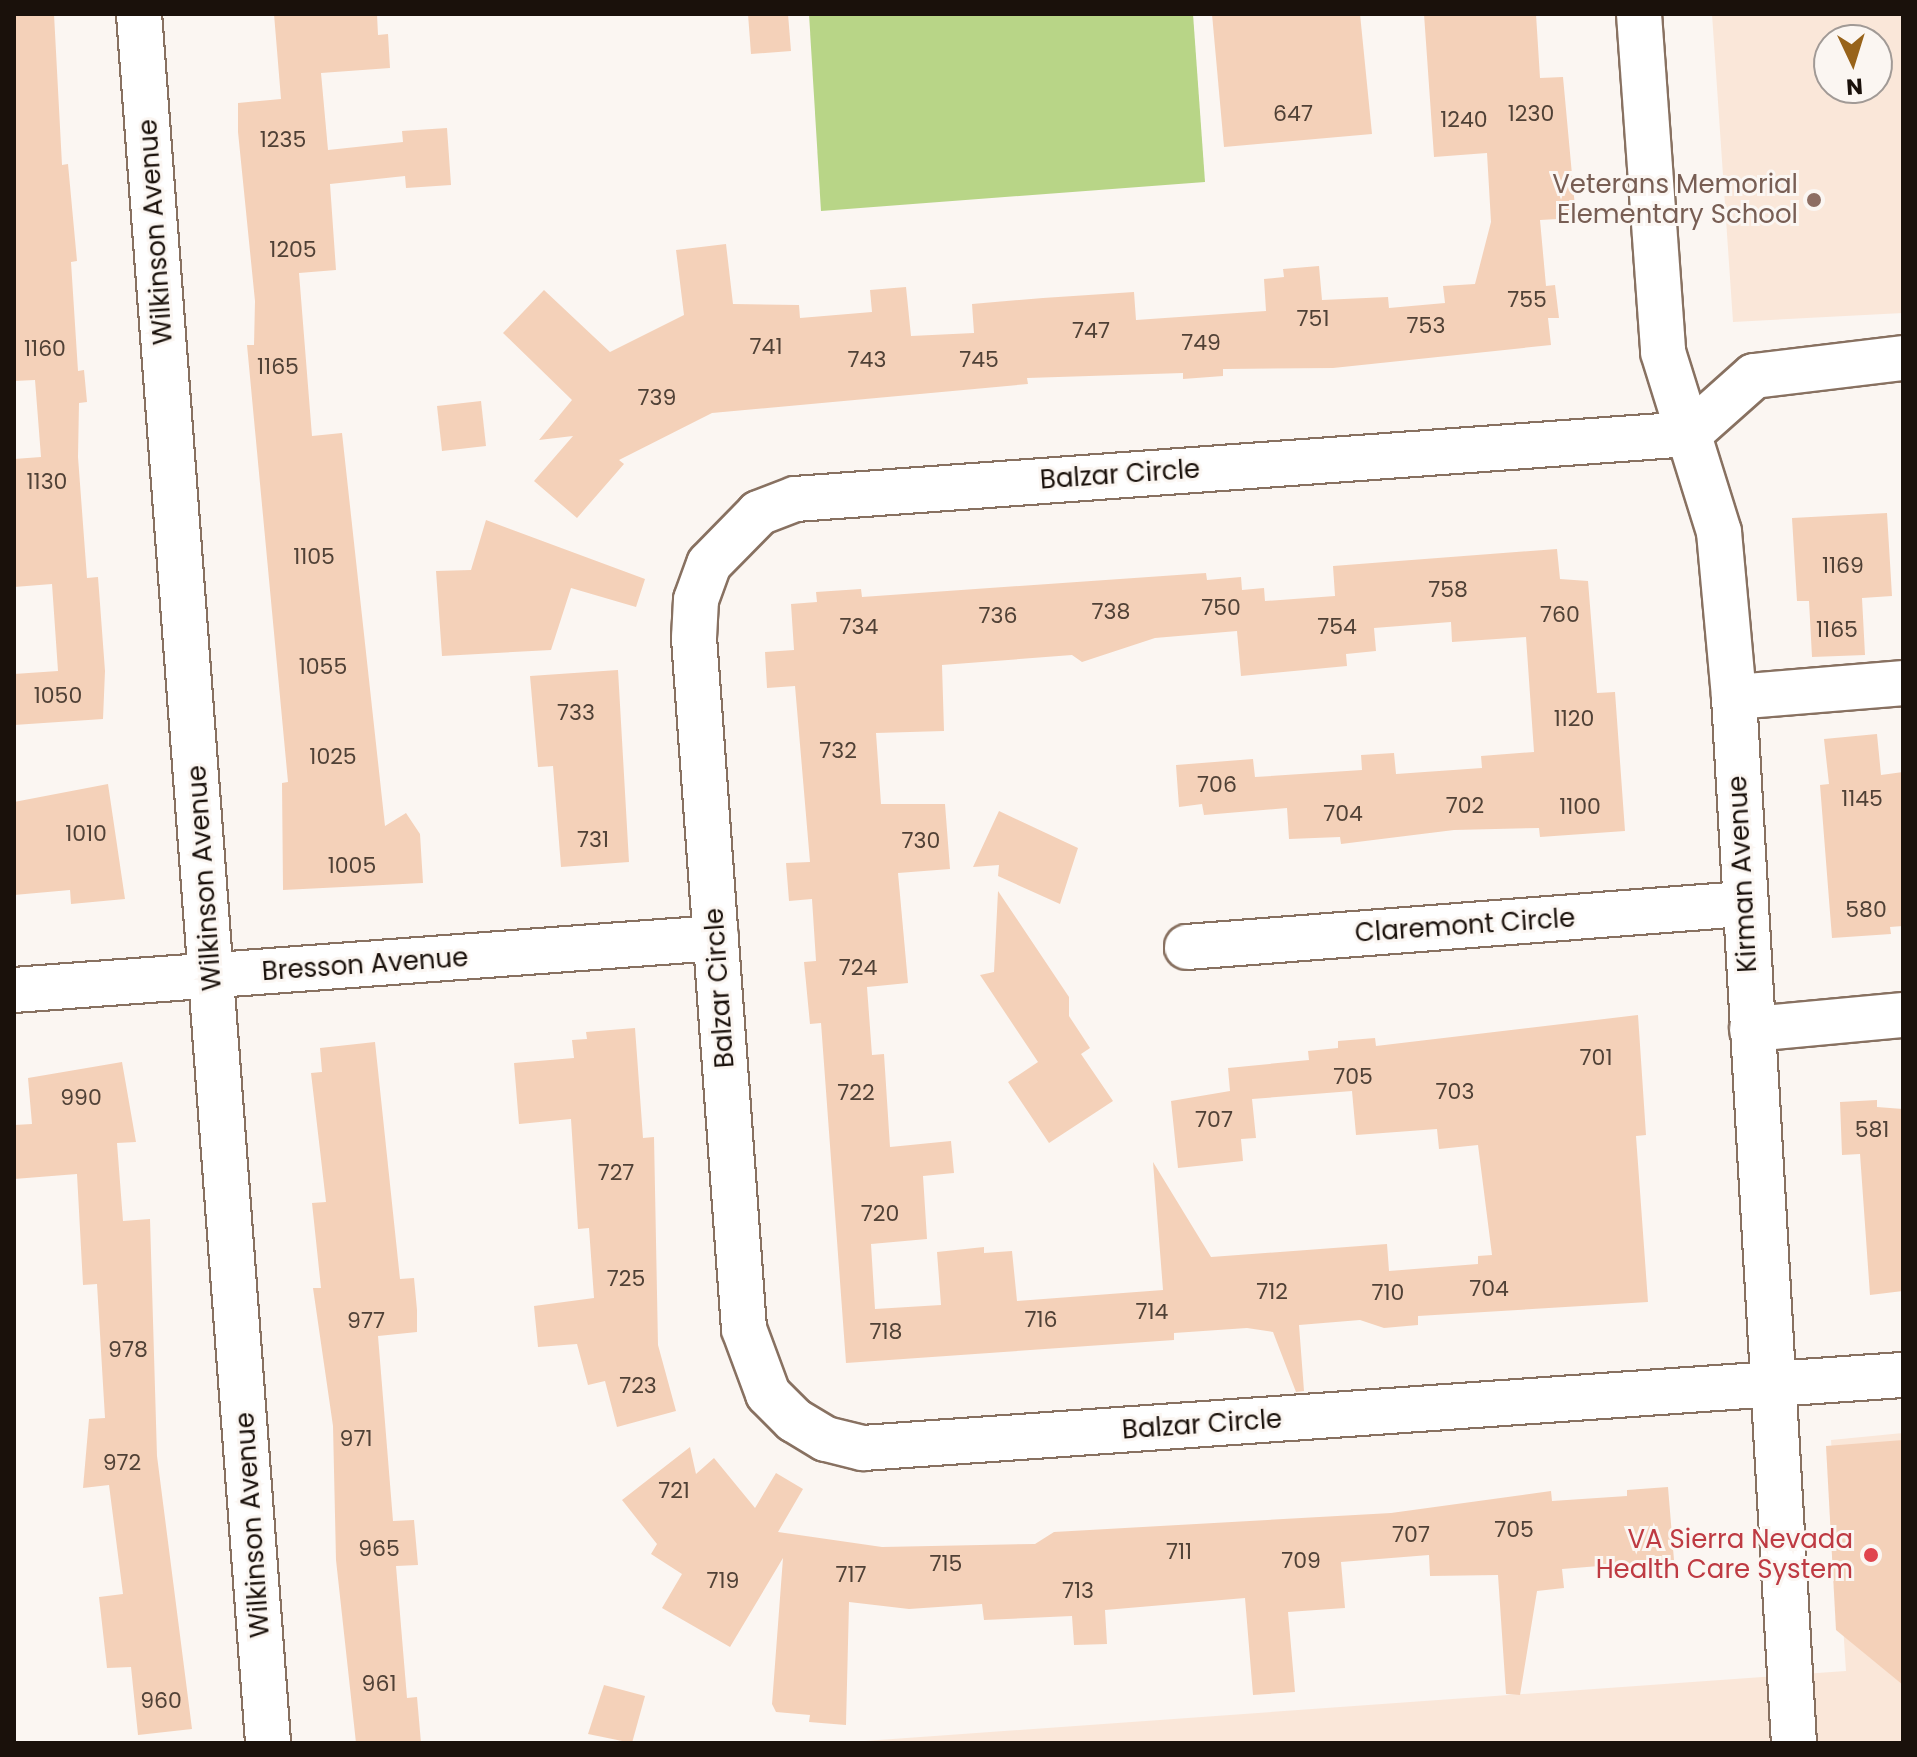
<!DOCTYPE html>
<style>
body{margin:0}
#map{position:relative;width:1917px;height:1757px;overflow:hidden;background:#fbf6f2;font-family:Poppins,sans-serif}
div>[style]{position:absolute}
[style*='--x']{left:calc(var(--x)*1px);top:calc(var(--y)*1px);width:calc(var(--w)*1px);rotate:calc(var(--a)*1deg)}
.built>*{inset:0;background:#fae7d9}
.green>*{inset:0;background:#b8d587}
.building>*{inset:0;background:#f4d1b9}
.roads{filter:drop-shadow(2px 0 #887161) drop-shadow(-2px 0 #887161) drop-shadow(0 2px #887161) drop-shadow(0 -2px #887161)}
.minor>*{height:44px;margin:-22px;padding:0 22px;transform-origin:22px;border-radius:22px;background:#fff}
.dots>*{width:22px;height:22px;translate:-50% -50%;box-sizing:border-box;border:4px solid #fbf6f2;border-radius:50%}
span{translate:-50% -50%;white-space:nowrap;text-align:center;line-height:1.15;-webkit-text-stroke:6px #fbf6f2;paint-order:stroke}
.number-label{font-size:22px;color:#504136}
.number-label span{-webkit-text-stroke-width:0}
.education-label{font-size:26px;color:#785e54}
.right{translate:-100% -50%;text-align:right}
.street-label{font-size:26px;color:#1a110b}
.health-label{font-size:26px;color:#be3a42}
.frame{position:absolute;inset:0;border:16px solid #1a110b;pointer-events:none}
.north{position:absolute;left:1813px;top:24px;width:80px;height:80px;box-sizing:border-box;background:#fbf6f2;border:2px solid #a19a96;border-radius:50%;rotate:176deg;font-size:22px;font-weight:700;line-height:32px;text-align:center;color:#1a110b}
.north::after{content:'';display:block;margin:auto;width:28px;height:36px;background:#98631a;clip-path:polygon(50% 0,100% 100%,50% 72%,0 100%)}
</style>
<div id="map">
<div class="built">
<i style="clip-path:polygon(evenodd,1712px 14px,1903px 14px,1903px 313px,1733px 322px,1712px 14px,1829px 40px,1877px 40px,1877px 88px,1829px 88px,1829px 40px)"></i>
<i style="clip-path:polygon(1903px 1433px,1903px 1743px,837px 1743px,1846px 1671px,1831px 1440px)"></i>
</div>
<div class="green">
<i style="clip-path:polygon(809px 14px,1193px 14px,1205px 182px,821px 211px)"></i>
</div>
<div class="building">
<i style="clip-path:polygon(14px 14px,54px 14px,62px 165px,68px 164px,77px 261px,71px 262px,78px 371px,84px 370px,87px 402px,79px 403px,78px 457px,87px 578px,98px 577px,105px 671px,103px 719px,14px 725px,14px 674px,58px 671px,52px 584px,14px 587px,14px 459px,41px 457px,35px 380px,14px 381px)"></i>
<i style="clip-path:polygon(274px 14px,377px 14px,378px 35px,388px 34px,390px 68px,321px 73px,328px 150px,403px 142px,402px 131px,447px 128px,451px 185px,406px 188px,405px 176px,330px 184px,336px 270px,299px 273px,312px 436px,342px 433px,385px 826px,406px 813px,420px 834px,423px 883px,283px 890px,282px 783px,288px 782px,247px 345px,254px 345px,255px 301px,238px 132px,238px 103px,281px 99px)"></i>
<i style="clip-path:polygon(748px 14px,788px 14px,791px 51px,751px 54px)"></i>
<i style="clip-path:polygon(1212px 14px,1360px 14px,1372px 134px,1224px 147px)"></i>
<i style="clip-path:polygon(1424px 14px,1536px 14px,1540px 78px,1563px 77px,1576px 218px,1540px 220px,1546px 286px,1555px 285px,1559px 318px,1548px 318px,1551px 345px,1333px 368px,1223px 369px,1223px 376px,1183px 379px,1183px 373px,1027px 378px,1028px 384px,712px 413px,619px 460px,624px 464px,577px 518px,534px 481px,573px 436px,539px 440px,572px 400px,503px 333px,544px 290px,610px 352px,684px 315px,676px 250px,726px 244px,733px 304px,799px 305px,800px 318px,872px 312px,870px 290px,906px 287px,911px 336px,974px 333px,972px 304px,1043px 298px,1134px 292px,1136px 320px,1266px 311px,1264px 279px,1284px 277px,1283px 269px,1319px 266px,1322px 300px,1388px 297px,1389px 308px,1445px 303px,1443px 286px,1475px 284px,1491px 222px,1487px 153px,1434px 157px)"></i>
<i style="clip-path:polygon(481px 401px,486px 446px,442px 451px,437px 406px)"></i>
<i style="clip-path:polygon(1887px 513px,1892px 596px,1862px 598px,1865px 655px,1812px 657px,1809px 601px,1797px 601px,1792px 518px)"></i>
<i style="clip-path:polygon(486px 520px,645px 579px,636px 607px,571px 588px,551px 650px,442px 656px,436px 571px,471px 570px)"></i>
<i style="clip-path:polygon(1557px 549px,1560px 579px,1588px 581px,1597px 693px,1615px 692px,1625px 831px,1540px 837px,1539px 828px,1454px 830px,1341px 844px,1340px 837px,1289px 839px,1287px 808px,1204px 815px,1202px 804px,1179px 807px,1176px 765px,1253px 759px,1255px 777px,1362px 770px,1361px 755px,1394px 753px,1396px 774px,1482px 768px,1481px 756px,1534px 752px,1526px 637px,1452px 642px,1451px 622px,1374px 628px,1376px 651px,1346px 654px,1347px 666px,1241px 676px,1237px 631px,1155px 638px,1082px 662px,1072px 655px,942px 665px,944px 731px,876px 733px,881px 804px,945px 804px,950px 869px,898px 873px,908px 983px,867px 987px,872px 1055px,884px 1054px,890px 1147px,951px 1141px,954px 1173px,923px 1176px,927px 1239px,871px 1244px,875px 1309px,941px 1305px,937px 1252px,984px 1247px,984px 1253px,1012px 1251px,1017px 1301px,1163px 1290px,1153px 1162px,1211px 1257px,1387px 1244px,1389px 1271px,1478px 1264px,1478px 1256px,1492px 1255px,1478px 1145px,1439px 1149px,1437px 1129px,1356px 1135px,1352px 1091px,1252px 1099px,1256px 1138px,1241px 1139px,1243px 1161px,1178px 1168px,1171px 1101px,1230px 1091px,1228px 1068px,1309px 1060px,1308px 1051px,1338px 1048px,1338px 1041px,1375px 1038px,1376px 1046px,1638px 1015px,1646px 1135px,1636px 1136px,1648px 1302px,1418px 1316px,1418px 1325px,1384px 1328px,1360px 1320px,1299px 1325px,1304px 1391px,1296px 1392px,1273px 1332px,1247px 1328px,1174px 1333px,1174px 1340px,846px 1363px,821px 1023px,810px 1024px,804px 962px,816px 961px,812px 899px,789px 901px,786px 863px,810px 862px,795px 686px,767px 688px,765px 652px,794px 650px,791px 604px,817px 602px,816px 592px,861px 589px,862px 597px,1206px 573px,1207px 580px,1241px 577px,1242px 590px,1264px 588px,1265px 601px,1335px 596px,1333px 566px)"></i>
<i style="clip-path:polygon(618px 670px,629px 862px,561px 867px,553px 766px,538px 767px,530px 676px)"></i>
<i style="clip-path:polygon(1877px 734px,1881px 775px,1903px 772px,1903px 926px,1890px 927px,1891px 934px,1832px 938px,1820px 785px,1829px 784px,1824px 739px)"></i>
<i style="clip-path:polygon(108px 784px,125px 899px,71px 904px,70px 890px,14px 895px,14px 802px)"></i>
<i style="clip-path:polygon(999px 811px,1078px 848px,1060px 904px,998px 876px,999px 865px,973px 867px)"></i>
<i style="clip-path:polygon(998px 891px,1069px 997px,1069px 1016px,1090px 1048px,1081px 1054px,1113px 1101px,1049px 1143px,1008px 1082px,1038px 1062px,980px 975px,994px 972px)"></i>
<i style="clip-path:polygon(635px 1028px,643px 1138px,654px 1137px,658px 1345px,676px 1411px,617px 1427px,605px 1381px,588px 1385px,577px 1344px,538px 1347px,534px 1306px,594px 1298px,589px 1228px,578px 1229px,571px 1119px,519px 1124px,514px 1063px,574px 1058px,572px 1040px,587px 1039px,586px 1032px)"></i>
<i style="clip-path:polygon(375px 1042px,400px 1279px,414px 1278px,417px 1310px,417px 1332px,378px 1336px,393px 1521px,414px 1520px,418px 1565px,396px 1566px,407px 1698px,417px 1697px,421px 1743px,356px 1743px,336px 1560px,333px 1426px,313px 1288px,321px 1288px,312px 1203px,326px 1202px,311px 1073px,322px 1072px,320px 1048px)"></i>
<i style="clip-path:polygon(122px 1062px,136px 1142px,117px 1143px,123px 1221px,150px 1219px,157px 1456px,192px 1729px,138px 1735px,131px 1667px,107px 1668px,99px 1597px,123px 1594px,109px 1485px,83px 1488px,89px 1419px,105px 1418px,97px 1284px,83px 1285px,77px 1174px,14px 1179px,14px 1125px,32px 1124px,28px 1078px)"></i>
<i style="clip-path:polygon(1877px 1100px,1877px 1107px,1903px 1109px,1903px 1291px,1870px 1295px,1860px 1154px,1842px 1155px,1840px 1102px)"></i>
<i style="clip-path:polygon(1903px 1440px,1903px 1685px,1836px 1630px,1826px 1446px)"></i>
<i style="clip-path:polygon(690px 1447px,696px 1474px,714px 1458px,755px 1508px,776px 1473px,803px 1489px,778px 1532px,882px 1547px,1035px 1544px,1054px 1532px,1391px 1513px,1551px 1491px,1552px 1501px,1627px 1496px,1627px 1490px,1668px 1487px,1674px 1560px,1562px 1569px,1564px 1588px,1537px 1591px,1520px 1695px,1506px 1694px,1498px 1575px,1430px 1576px,1429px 1555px,1341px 1562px,1345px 1608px,1288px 1612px,1295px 1692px,1253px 1695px,1245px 1598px,1105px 1610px,1107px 1644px,1074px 1645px,1072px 1616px,984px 1620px,982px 1604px,909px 1609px,849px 1602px,846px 1725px,809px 1722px,810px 1715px,776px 1712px,772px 1704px,783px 1558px,730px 1647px,662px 1608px,682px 1574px,651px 1554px,657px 1544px,622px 1500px)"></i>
<i style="clip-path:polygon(604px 1685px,645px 1696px,632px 1743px,588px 1734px)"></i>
</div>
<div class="roads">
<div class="minor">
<i style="--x:139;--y:14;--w:1734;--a:85.73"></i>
<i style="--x:1639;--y:14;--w:339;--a:85.9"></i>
<i style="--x:1663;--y:352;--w:189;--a:72.7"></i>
<i style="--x:1719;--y:532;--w:166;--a:84.8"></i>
<i style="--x:1734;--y:697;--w:1048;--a:86.72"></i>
<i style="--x:1903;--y:358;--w:150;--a:173.1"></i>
<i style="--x:1754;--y:376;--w:87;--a:138.3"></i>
<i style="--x:1689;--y:434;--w:896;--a:175.84"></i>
<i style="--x:795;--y:499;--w:39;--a:159"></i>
<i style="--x:759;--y:513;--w:71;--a:134.4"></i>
<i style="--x:709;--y:564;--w:38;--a:110"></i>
<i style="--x:696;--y:600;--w:38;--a:93"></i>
<i style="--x:694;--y:638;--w:693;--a:85.86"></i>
<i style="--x:744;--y:1329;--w:69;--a:69.7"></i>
<i style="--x:768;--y:1394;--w:37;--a:45"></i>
<i style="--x:794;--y:1420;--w:37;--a:31"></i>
<i style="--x:826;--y:1439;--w:38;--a:14"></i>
<i style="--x:863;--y:1448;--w:1043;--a:-4.02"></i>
<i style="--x:1734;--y:697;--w:170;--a:-4.7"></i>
<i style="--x:1187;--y:947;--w:557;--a:-4.43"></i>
<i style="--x:14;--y:990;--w:704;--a:-4.24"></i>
<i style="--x:1752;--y:1029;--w:152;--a:-5.3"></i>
</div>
</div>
<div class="dots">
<i style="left:1814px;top:200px;background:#8d6e63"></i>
<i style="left:1871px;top:1555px;background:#e0444e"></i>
</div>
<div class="number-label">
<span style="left:1293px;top:114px">647</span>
<span style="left:1531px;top:114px">1230</span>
<span style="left:1464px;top:120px">1240</span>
<span style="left:283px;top:140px">1235</span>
<span style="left:293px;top:250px">1205</span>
<span style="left:1527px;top:300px">755</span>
<span style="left:1313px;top:319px">751</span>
<span style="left:1426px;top:326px">753</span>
<span style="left:1091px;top:331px">747</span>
<span style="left:1201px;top:343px">749</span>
<span style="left:766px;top:347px">741</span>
<span style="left:45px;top:349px">1160</span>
<span style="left:867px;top:360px">743</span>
<span style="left:979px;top:360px">745</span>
<span style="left:278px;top:367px">1165</span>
<span style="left:657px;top:398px">739</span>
<span style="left:47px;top:482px">1130</span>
<span style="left:314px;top:557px">1105</span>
<span style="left:1843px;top:566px">1169</span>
<span style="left:1448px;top:590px">758</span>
<span style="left:1221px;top:608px">750</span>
<span style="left:1111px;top:612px">738</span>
<span style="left:1560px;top:615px">760</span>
<span style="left:998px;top:616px">736</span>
<span style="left:859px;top:627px">734</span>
<span style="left:1337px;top:627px">754</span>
<span style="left:1837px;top:630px">1165</span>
<span style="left:323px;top:667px">1055</span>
<span style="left:58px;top:696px">1050</span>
<span style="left:576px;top:713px">733</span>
<span style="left:1574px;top:719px">1120</span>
<span style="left:838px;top:751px">732</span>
<span style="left:333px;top:757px">1025</span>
<span style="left:1217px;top:785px">706</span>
<span style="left:1862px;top:799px">1145</span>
<span style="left:1465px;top:806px">702</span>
<span style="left:1580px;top:807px">1100</span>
<span style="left:1343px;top:814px">704</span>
<span style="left:86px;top:834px">1010</span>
<span style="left:593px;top:840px">731</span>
<span style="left:921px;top:841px">730</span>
<span style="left:352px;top:866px">1005</span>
<span style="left:1866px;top:910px">580</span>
<span style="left:858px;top:968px">724</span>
<span style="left:1596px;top:1058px">701</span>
<span style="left:1353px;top:1077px">705</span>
<span style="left:1455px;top:1092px">703</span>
<span style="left:856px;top:1093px">722</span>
<span style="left:81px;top:1098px">990</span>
<span style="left:1214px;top:1120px">707</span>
<span style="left:1872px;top:1130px">581</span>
<span style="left:616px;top:1173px">727</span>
<span style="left:880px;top:1214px">720</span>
<span style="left:626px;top:1279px">725</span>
<span style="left:1489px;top:1289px">704</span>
<span style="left:1272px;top:1292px">712</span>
<span style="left:1388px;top:1293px">710</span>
<span style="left:1152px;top:1312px">714</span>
<span style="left:1041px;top:1320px">716</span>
<span style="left:366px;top:1321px">977</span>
<span style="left:886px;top:1332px">718</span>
<span style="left:128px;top:1350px">978</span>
<span style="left:638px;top:1386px">723</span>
<span style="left:356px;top:1439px">971</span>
<span style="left:122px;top:1463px">972</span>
<span style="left:674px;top:1491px">721</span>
<span style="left:1514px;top:1530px">705</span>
<span style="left:1411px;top:1535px">707</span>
<span style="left:379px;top:1549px">965</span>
<span style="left:1179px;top:1552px">711</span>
<span style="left:1301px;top:1561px">709</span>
<span style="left:946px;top:1564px">715</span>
<span style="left:851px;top:1575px">717</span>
<span style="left:723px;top:1581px">719</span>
<span style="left:1078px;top:1591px">713</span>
<span style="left:379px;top:1684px">961</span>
<span style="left:161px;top:1701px">960</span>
</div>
<div class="education-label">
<span class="right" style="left:1798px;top:200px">Veterans Memorial<br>Elementary School</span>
</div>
<div class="street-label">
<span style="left:156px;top:232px;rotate:-94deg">Wilkinson Avenue</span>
<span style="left:1120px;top:475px;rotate:-4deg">Balzar Circle</span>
<span style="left:1743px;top:874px;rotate:-93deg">Kirman Avenue</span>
<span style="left:205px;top:878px;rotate:-94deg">Wilkinson Avenue</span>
<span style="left:1465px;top:926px;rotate:-4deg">Claremont Circle</span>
<span style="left:365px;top:965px;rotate:-4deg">Bresson Avenue</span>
<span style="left:720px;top:988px;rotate:-94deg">Balzar Circle</span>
<span style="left:1202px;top:1425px;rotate:-4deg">Balzar Circle</span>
<span style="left:253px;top:1525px;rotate:-94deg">Wilkinson Avenue</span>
</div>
<div class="health-label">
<span class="right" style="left:1853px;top:1555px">VA Sierra Nevada<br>Health Care System</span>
</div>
<div class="frame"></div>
<div class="north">N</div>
</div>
